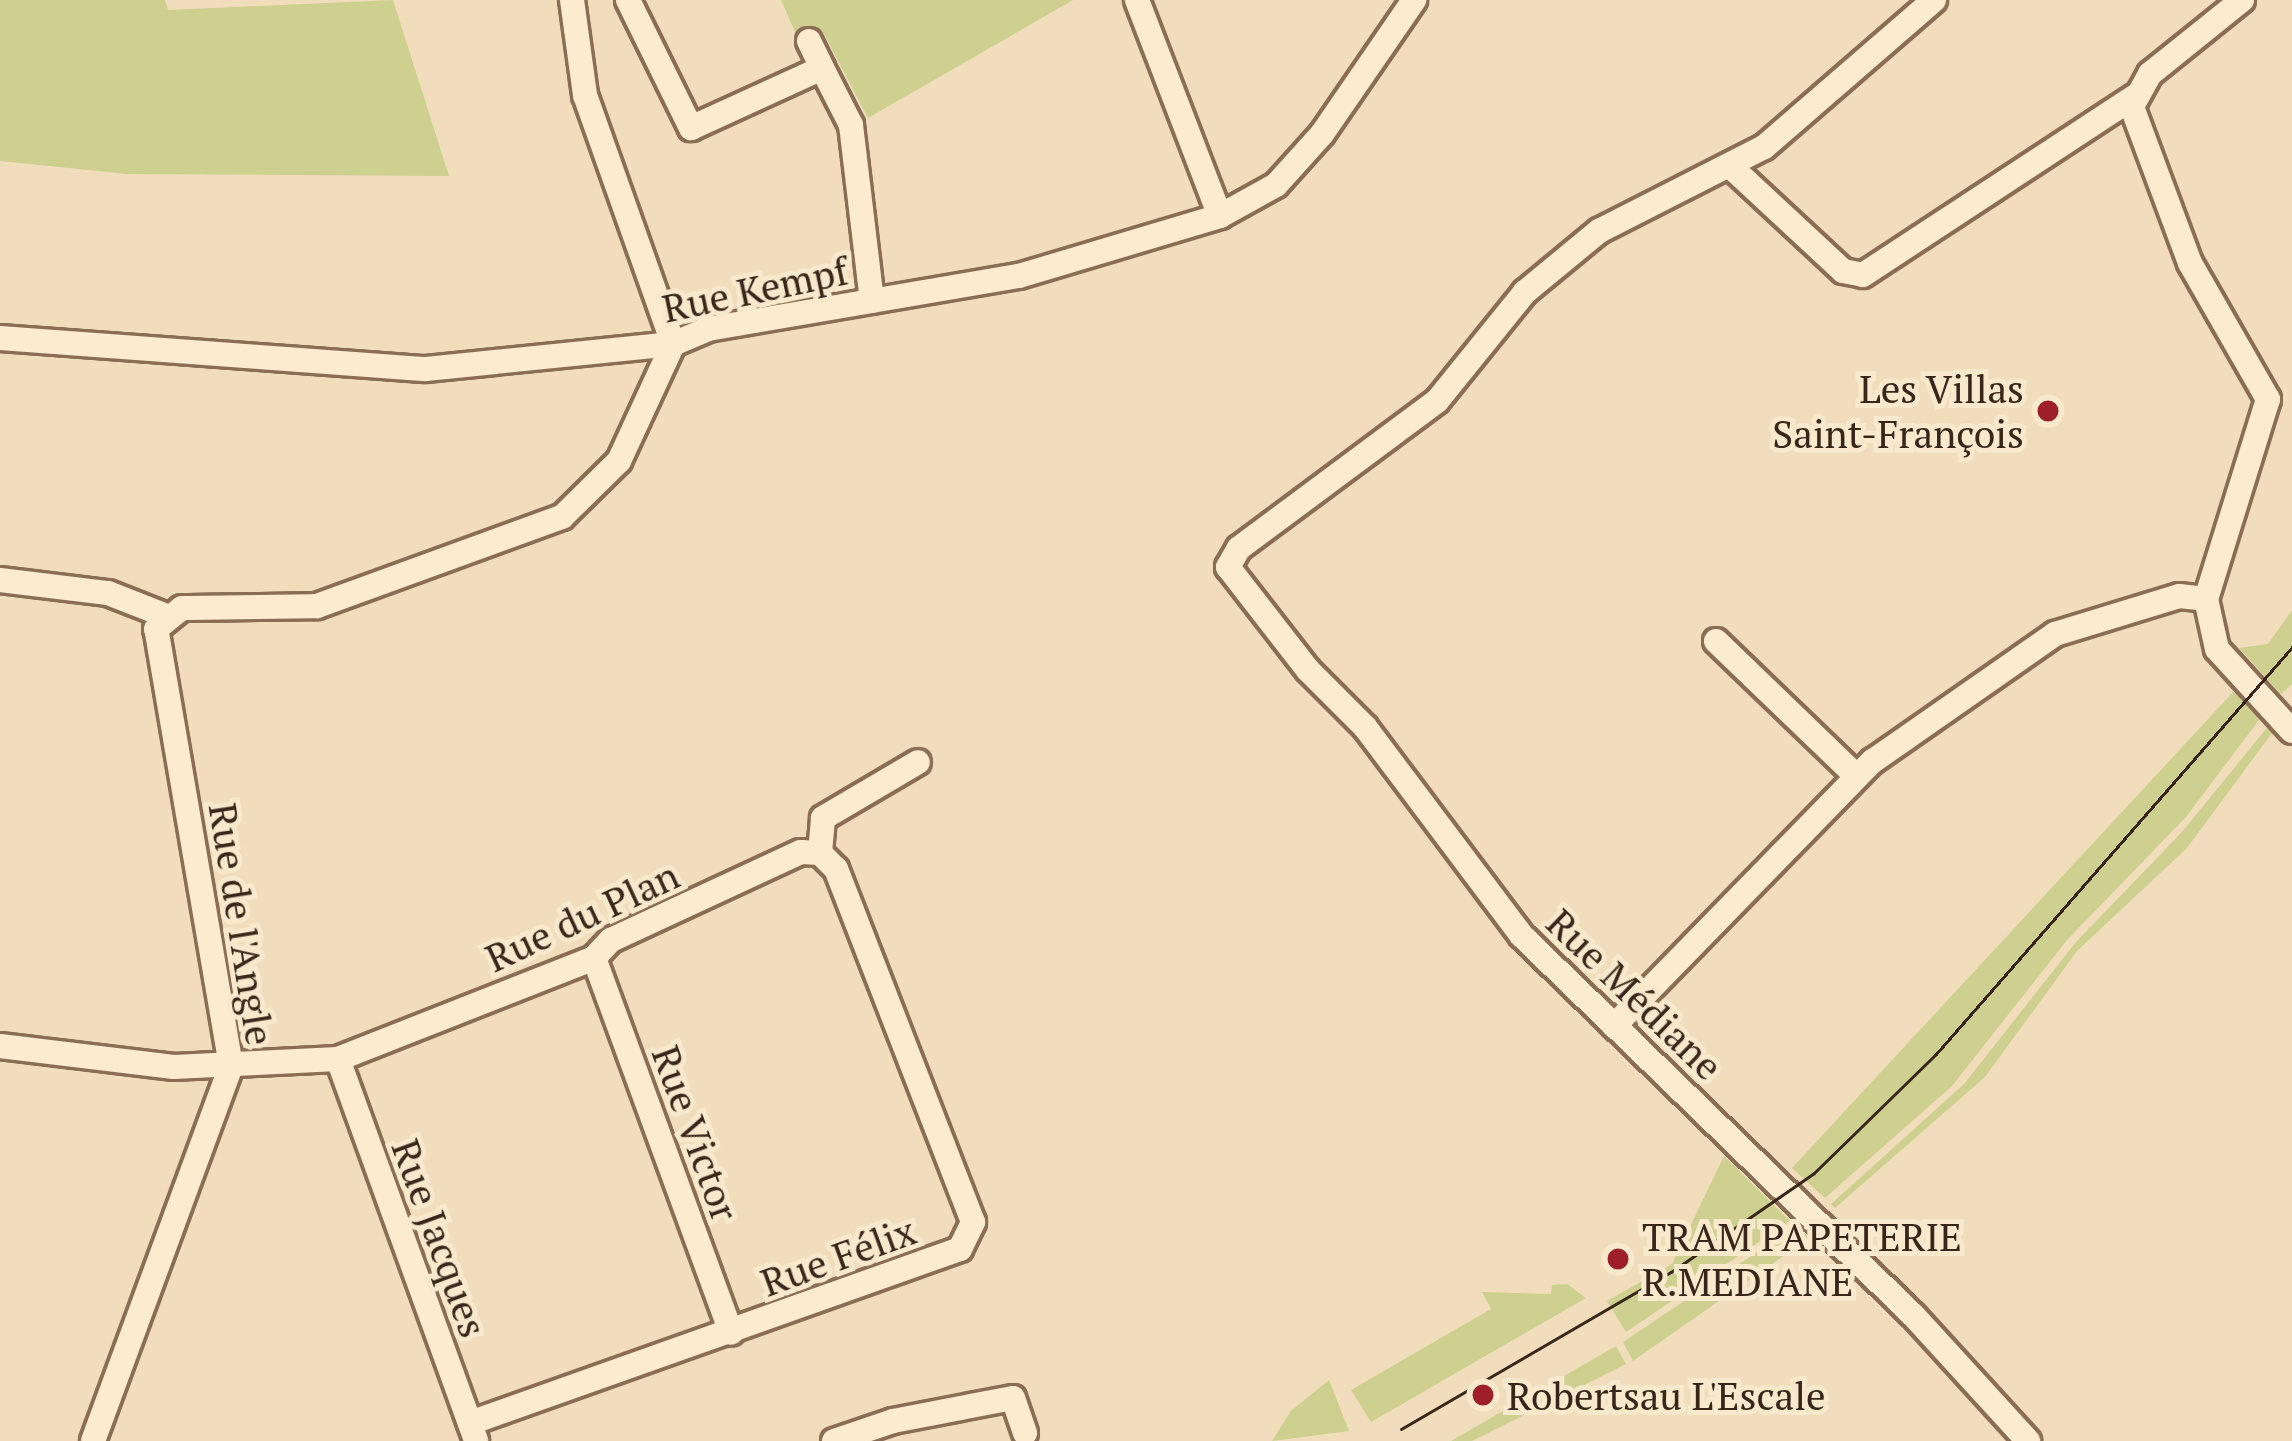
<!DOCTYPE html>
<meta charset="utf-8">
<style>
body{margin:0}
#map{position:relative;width:2292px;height:1441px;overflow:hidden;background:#f1ddbc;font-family:"PT Serif",serif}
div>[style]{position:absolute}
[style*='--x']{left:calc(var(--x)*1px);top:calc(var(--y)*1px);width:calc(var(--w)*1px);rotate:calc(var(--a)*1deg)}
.green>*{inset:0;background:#cdd08f}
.roads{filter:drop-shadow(3px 0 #8a6d54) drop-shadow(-3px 0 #8a6d54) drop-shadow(0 3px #8a6d54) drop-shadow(0 -3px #8a6d54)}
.minor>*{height:24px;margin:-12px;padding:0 12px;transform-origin:12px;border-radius:12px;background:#fcebcf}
.tram>*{height:3px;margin:-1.5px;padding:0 1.5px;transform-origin:1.5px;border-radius:1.5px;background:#38261a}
.dots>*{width:33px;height:33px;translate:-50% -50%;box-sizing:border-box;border:6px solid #f8e8cc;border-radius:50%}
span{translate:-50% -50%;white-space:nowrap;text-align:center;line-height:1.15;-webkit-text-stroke:10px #f8e8cc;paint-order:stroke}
.street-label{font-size:39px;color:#38261a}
.poi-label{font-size:39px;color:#38261a}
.right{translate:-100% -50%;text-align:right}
.left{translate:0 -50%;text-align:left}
</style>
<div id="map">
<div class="green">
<i style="clip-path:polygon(0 0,165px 0,168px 10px,393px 0,449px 176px,127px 174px,0 161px)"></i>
<i style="clip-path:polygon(781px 0,1073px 0,868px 118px,824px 34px,800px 43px)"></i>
<i style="clip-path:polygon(2292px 610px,2292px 684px,2281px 694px,2239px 648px,2268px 644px)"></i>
<i style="clip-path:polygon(2235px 690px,2262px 716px,2186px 817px,2067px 940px,1952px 1086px,1825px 1198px,1792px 1168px)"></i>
<i style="clip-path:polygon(2270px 724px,2275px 729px,2187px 848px,2077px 951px,1985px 1077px,1835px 1208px,1831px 1204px,1964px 1084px,2076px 942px,2182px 832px)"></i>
<i style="clip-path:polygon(1724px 1156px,1790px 1221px,1626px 1332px,1607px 1301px,1672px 1264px)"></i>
<i style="clip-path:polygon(1796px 1226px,1808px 1236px,1799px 1245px,1633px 1361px,1623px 1342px)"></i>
<i style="clip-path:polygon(1567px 1284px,1586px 1298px,1371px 1422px,1351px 1390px,1491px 1309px,1482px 1292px,1551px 1294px,1552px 1285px)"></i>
<i style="clip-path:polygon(1616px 1346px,1626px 1364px,1472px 1441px,1451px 1441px)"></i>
<i style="clip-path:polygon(1329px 1380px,1349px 1431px,1272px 1441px,1291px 1411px)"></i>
</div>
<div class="roads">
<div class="minor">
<i style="--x:572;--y:0;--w:96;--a:82.2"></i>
<i style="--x:585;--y:95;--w:264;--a:70.5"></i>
<i style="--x:628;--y:0;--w:143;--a:63.8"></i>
<i style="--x:691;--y:128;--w:144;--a:-24.6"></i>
<i style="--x:822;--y:68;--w:64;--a:63"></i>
<i style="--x:851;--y:125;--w:177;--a:83.2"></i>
<i style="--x:1137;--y:0;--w:231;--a:69"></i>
<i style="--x:1934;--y:0;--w:225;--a:139.1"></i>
<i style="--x:1764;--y:147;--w:185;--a:153"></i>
<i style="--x:1599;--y:231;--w:96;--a:140.5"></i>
<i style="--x:1525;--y:292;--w:140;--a:128.9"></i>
<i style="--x:1437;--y:401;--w:247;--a:143.4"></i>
<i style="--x:1239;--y:548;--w:22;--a:120"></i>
<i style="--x:1228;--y:567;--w:130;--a:52.2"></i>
<i style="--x:1308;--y:670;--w:81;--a:45"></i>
<i style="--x:1365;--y:727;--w:261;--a:53.1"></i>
<i style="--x:1522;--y:936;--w:545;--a:44.11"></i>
<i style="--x:1913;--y:1315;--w:171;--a:47.6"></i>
<i style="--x:2242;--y:0;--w:118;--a:141.2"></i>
<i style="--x:2150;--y:74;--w:38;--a:119"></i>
<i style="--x:2132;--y:107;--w:166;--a:69.6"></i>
<i style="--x:2190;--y:263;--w:157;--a:60.2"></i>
<i style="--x:2268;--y:399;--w:209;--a:107.2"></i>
<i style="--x:2206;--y:599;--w:51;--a:77.6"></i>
<i style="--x:2217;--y:649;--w:111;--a:47.6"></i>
<i style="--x:809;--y:41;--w:30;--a:64"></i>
<i style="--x:1730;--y:166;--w:154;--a:42.9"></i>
<i style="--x:1843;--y:271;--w:20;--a:11"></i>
<i style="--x:1863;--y:275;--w:324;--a:-33.3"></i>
<i style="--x:0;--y:338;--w:427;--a:4.2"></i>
<i style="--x:426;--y:369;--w:248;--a:-5.8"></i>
<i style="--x:673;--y:344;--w:38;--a:-23"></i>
<i style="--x:708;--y:329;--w:315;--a:-9.7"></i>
<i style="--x:1019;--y:276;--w:210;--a:-16.6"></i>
<i style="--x:1220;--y:216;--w:64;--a:-29"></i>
<i style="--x:1276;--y:185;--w:69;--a:-48"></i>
<i style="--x:1322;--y:134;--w:163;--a:-55.5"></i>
<i style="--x:0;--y:580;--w:109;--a:6.9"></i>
<i style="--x:108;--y:593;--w:60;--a:21.4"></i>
<i style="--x:1716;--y:641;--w:192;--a:43.9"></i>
<i style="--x:594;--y:958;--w:399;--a:69.9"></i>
<i style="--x:1614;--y:1026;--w:371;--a:-45.7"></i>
<i style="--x:1873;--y:761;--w:222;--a:-34.9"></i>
<i style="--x:2055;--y:634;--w:130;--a:-17"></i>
<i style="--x:2179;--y:596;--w:27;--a:6"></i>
<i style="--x:0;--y:1046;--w:175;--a:6.9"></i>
<i style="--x:174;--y:1067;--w:164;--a:-2.8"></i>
<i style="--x:338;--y:1059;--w:275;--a:-21.5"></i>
<i style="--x:594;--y:958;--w:25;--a:-47"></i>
<i style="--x:611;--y:940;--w:209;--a:-24.9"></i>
<i style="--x:801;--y:852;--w:19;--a:3"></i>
<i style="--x:820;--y:853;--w:35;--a:-85"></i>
<i style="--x:823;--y:818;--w:110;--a:-30.5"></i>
<i style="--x:338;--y:1059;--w:406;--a:70.1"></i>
<i style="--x:470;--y:1423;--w:520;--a:-19.55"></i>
<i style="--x:960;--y:1249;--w:30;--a:-64"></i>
<i style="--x:973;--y:1222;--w:379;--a:-111.2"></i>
<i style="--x:836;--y:869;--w:23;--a:-135"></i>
<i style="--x:93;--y:1441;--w:400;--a:-69.8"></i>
<i style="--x:231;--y:1066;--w:443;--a:-99.7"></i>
<i style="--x:156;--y:629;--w:33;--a:-39"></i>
<i style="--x:182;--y:608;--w:135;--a:-0.8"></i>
<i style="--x:317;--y:606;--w:261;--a:-20"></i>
<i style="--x:562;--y:517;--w:80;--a:-44.5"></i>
<i style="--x:619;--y:461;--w:129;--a:-65.2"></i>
<i style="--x:834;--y:1441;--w:62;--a:-18.7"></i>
<i style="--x:893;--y:1421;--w:122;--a:-10.9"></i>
<i style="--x:1013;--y:1398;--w:37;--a:71"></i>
</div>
</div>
<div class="tram">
<i style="--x:1401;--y:1429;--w:312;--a:-30.2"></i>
<i style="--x:1671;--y:1272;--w:174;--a:-34.7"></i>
<i style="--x:1814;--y:1173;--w:170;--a:-44.3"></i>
<i style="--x:1936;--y:1054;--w:541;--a:-48.82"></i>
</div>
<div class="dots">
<i style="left:2048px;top:411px;background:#9e1f29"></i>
<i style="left:1618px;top:1259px;background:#9e1f29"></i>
<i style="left:1483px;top:1395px;background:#9e1f29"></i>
</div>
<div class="street-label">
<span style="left:755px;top:289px;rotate:-12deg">Rue Kempf</span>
<span style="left:582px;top:916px;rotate:-25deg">Rue du Plan</span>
<span style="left:242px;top:924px;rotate:81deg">Rue de l'Angle</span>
<span style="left:1635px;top:994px;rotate:44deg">Rue Médiane</span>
<span style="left:696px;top:1133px;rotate:70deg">Rue Victor</span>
<span style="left:440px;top:1238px;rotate:70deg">Rue Jacques</span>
<span style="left:838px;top:1256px;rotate:-20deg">Rue Félix</span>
</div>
<div class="poi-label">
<span class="right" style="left:2024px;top:411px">Les Villas<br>Saint-François</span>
<span class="left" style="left:1642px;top:1259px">TRAM PAPETERIE<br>R.MEDIANE</span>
<span class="left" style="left:1507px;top:1395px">Robertsau L'Escale</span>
</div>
</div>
